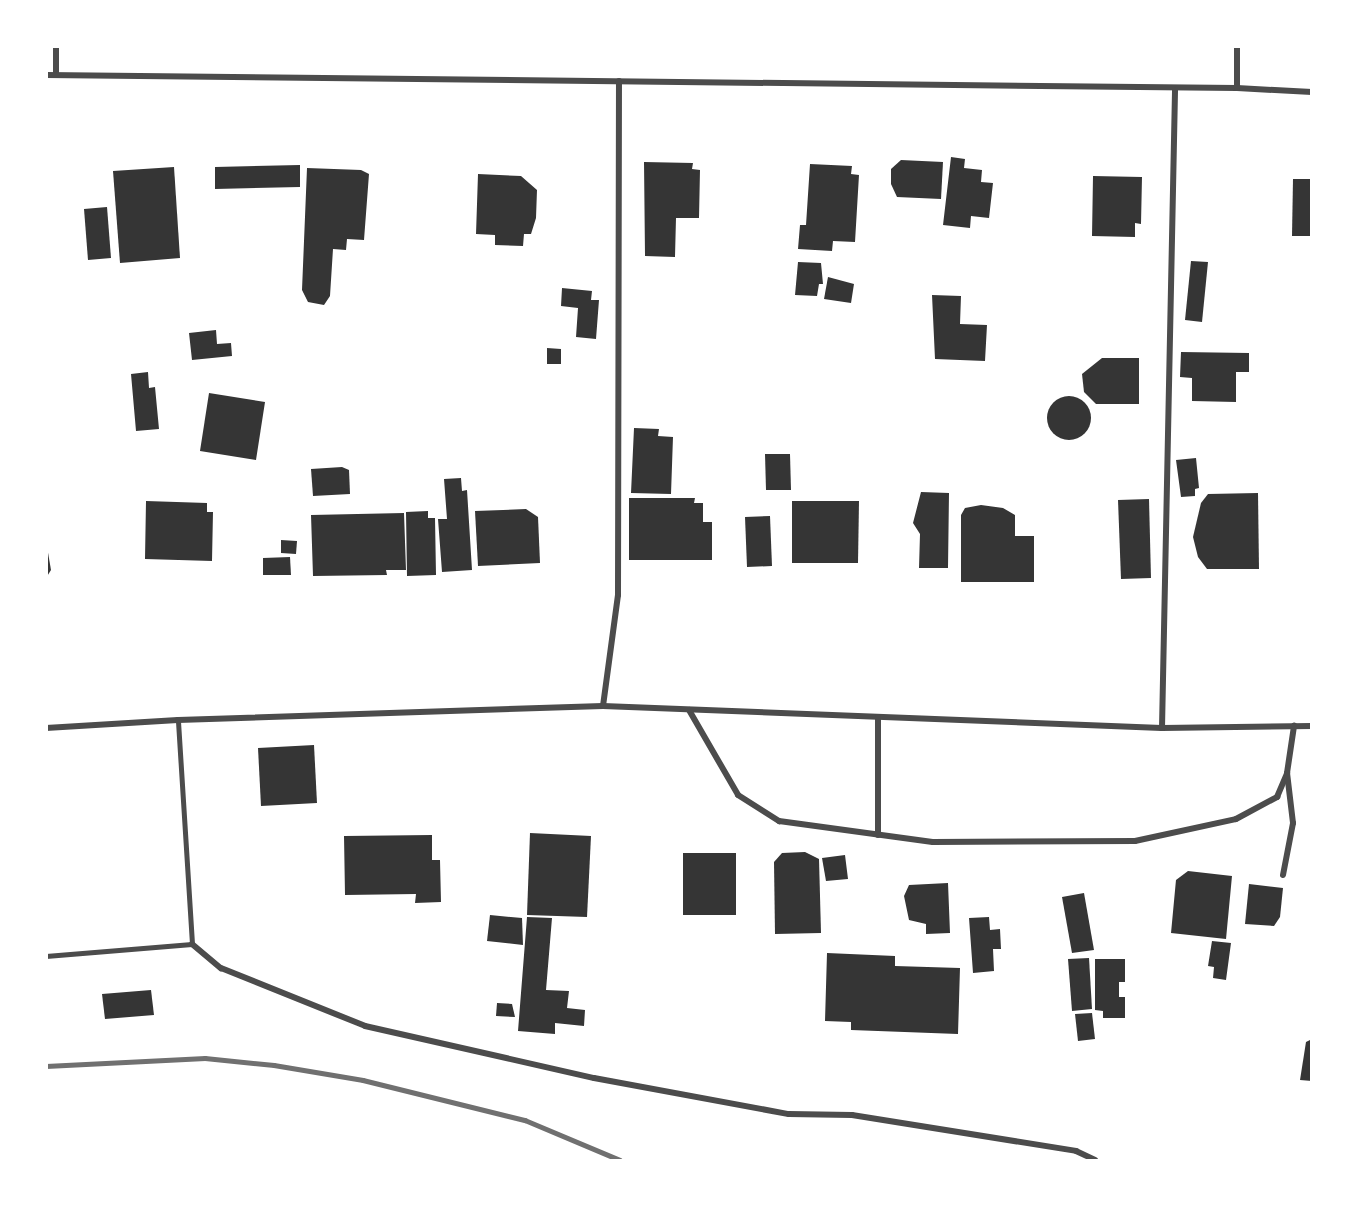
<!DOCTYPE html>
<style>
body{margin:0}
#map{position:relative;width:1358px;height:1207px;overflow:hidden;background:#fff;font-family:"Noto Sans",sans-serif}
div>[style]{position:absolute}
[style*='--x']{left:calc(var(--x)*1px);top:calc(var(--y)*1px);width:calc(var(--w)*1px);rotate:calc(var(--a)*1deg)}
.building>*{inset:0;background:#353535}
.round{border-radius:50%}
.service>*{height:4.5px;margin:-2.25px;padding:0 2.25px;transform-origin:2.25px;border-radius:2.25px;background:#4c4c4c}
.minor>*{height:6px;margin:-3px;padding:0 3px;transform-origin:3px;border-radius:3px;background:#4c4c4c}
.rail>*{height:4.5px;margin:-2.25px;padding:0 2.25px;transform-origin:2.25px;border-radius:2.25px;background:#707070}
span{translate:-50% -50%;white-space:nowrap;text-align:center;line-height:1.15;-webkit-text-stroke:6px #fff;paint-order:stroke}
.frame{position:absolute;inset:0;border:48px solid #fff;pointer-events:none}
</style>
<div id="map">
<div class="building">
<i style="clip-path:polygon(951px 157px,965px 159px,964px 168px,982px 170px,981px 182px,993px 183px,989px 218px,971px 216px,970px 228px,943px 225px)"></i>
<i style="clip-path:polygon(901px 160px,943px 162px,941px 199px,897px 197px,891px 184px,891px 169px)"></i>
<i style="clip-path:polygon(644px 162px,693px 163px,692px 169px,700px 170px,699px 218px,676px 218px,675px 257px,645px 256px)"></i>
<i style="clip-path:polygon(810px 164px,852px 166px,851px 174px,859px 175px,855px 242px,833px 241px,832px 251px,798px 249px,800px 225px,806px 225px)"></i>
<i style="clip-path:polygon(300px 165px,300px 187px,215px 189px,215px 167px)"></i>
<i style="clip-path:polygon(174px 167px,180px 258px,120px 263px,113px 171px)"></i>
<i style="clip-path:polygon(307px 168px,361px 170px,369px 174px,364px 240px,347px 239px,346px 250px,333px 249px,330px 296px,324px 305px,308px 302px,302px 290px)"></i>
<i style="clip-path:polygon(478px 174px,521px 176px,537px 190px,536px 218px,531px 234px,524px 234px,523px 246px,495px 245px,495px 235px,476px 234px)"></i>
<i style="clip-path:polygon(1093px 176px,1142px 177px,1141px 224px,1135px 223px,1135px 237px,1092px 236px)"></i>
<i style="clip-path:polygon(1293px 179px,1312px 179px,1312px 236px,1292px 236px)"></i>
<i style="clip-path:polygon(107px 207px,111px 258px,88px 260px,84px 209px)"></i>
<i style="clip-path:polygon(1191px 261px,1208px 262px,1202px 322px,1185px 320px)"></i>
<i style="clip-path:polygon(798px 262px,821px 263px,823px 284px,819px 284px,817px 296px,795px 295px)"></i>
<i style="clip-path:polygon(828px 277px,854px 284px,851px 303px,824px 299px)"></i>
<i style="clip-path:polygon(562px 288px,592px 291px,591px 300px,599px 300px,596px 339px,576px 337px,578px 308px,561px 306px)"></i>
<i style="clip-path:polygon(932px 295px,961px 296px,960px 324px,987px 325px,985px 361px,935px 359px)"></i>
<i style="clip-path:polygon(216px 330px,217px 344px,231px 343px,232px 356px,192px 360px,189px 333px)"></i>
<i style="clip-path:polygon(547px 348px,561px 349px,561px 364px,547px 364px)"></i>
<i style="clip-path:polygon(1181px 352px,1249px 353px,1249px 372px,1236px 372px,1236px 402px,1192px 401px,1192px 378px,1180px 377px)"></i>
<i style="clip-path:polygon(1102px 358px,1139px 358px,1139px 404px,1096px 404px,1084px 392px,1082px 374px)"></i>
<i style="clip-path:polygon(148px 372px,149px 388px,155px 387px,159px 429px,136px 431px,131px 374px)"></i>
<i style="clip-path:polygon(209px 393px,265px 402px,256px 460px,200px 451px)"></i>
<i class="round" style="left:1047px;top:396px;width:44px;height:44px"></i>
<i style="clip-path:polygon(634px 428px,659px 429px,658px 436px,673px 437px,671px 494px,631px 493px)"></i>
<i style="clip-path:polygon(765px 454px,790px 454px,791px 490px,766px 490px)"></i>
<i style="clip-path:polygon(1196px 458px,1199px 488px,1195px 489px,1195px 496px,1181px 497px,1176px 460px)"></i>
<i style="clip-path:polygon(342px 467px,349px 470px,350px 494px,313px 496px,311px 469px)"></i>
<i style="clip-path:polygon(461px 478px,462px 491px,467px 490px,472px 570px,442px 572px,438px 519px,447px 519px,444px 479px)"></i>
<i style="clip-path:polygon(921px 492px,949px 493px,948px 568px,919px 568px,920px 534px,913px 523px)"></i>
<i style="clip-path:polygon(1258px 493px,1259px 569px,1207px 569px,1198px 557px,1193px 537px,1201px 503px,1208px 494px)"></i>
<i style="clip-path:polygon(629px 498px,695px 498px,694px 503px,703px 503px,703px 522px,712px 522px,712px 560px,629px 560px)"></i>
<i style="clip-path:polygon(1149px 499px,1151px 578px,1121px 579px,1118px 500px)"></i>
<i style="clip-path:polygon(146px 501px,207px 503px,207px 512px,213px 512px,212px 561px,145px 559px)"></i>
<i style="clip-path:polygon(792px 501px,859px 501px,858px 563px,792px 563px)"></i>
<i style="clip-path:polygon(981px 505px,1003px 508px,1015px 515px,1015px 536px,1034px 536px,1034px 582px,961px 582px,961px 515px,965px 508px)"></i>
<i style="clip-path:polygon(526px 509px,538px 517px,540px 563px,478px 566px,475px 511px)"></i>
<i style="clip-path:polygon(428px 511px,428px 518px,435px 518px,436px 575px,407px 576px,406px 512px)"></i>
<i style="clip-path:polygon(404px 513px,406px 570px,386px 570px,387px 575px,313px 576px,311px 515px)"></i>
<i style="clip-path:polygon(770px 516px,772px 566px,747px 567px,745px 517px)"></i>
<i style="clip-path:polygon(281px 540px,297px 541px,296px 554px,281px 553px)"></i>
<i style="clip-path:polygon(46px 541px,51px 570px,46px 578px)"></i>
<i style="clip-path:polygon(290px 557px,291px 575px,263px 575px,263px 558px)"></i>
<i style="clip-path:polygon(314px 745px,317px 803px,261px 806px,258px 748px)"></i>
<i style="clip-path:polygon(530px 833px,591px 836px,587px 917px,527px 915px)"></i>
<i style="clip-path:polygon(432px 835px,432px 860px,440px 860px,441px 902px,415px 903px,416px 894px,345px 895px,344px 836px)"></i>
<i style="clip-path:polygon(805px 852px,819px 859px,821px 933px,775px 934px,774px 862px,782px 853px)"></i>
<i style="clip-path:polygon(683px 853px,736px 853px,736px 915px,683px 915px)"></i>
<i style="clip-path:polygon(845px 855px,848px 879px,826px 881px,822px 858px)"></i>
<i style="clip-path:polygon(1188px 871px,1232px 876px,1226px 939px,1171px 933px,1176px 880px)"></i>
<i style="clip-path:polygon(948px 883px,950px 933px,926px 934px,926px 924px,909px 920px,904px 896px,909px 885px)"></i>
<i style="clip-path:polygon(1249px 884px,1283px 888px,1280px 917px,1274px 926px,1245px 924px)"></i>
<i style="clip-path:polygon(1084px 893px,1094px 950px,1072px 953px,1062px 897px)"></i>
<i style="clip-path:polygon(490px 915px,522px 918px,523px 945px,487px 941px)"></i>
<i style="clip-path:polygon(527px 917px,552px 918px,546px 990px,569px 991px,567px 1008px,585px 1010px,584px 1026px,555px 1023px,555px 1034px,518px 1031px)"></i>
<i style="clip-path:polygon(989px 917px,990px 930px,1000px 929px,1001px 949px,993px 949px,994px 971px,973px 973px,969px 918px)"></i>
<i style="clip-path:polygon(1212px 941px,1231px 943px,1226px 980px,1213px 978px,1214px 967px,1208px 966px)"></i>
<i style="clip-path:polygon(827px 953px,895px 956px,895px 966px,960px 968px,958px 1034px,851px 1030px,851px 1022px,825px 1021px)"></i>
<i style="clip-path:polygon(1089px 958px,1092px 1009px,1072px 1011px,1068px 959px)"></i>
<i style="clip-path:polygon(1095px 959px,1125px 959px,1125px 982px,1119px 982px,1119px 997px,1125px 997px,1125px 1018px,1103px 1018px,1103px 1011px,1095px 1010px)"></i>
<i style="clip-path:polygon(151px 990px,154px 1015px,105px 1019px,102px 994px)"></i>
<i style="clip-path:polygon(497px 1003px,512px 1004px,515px 1017px,496px 1016px)"></i>
<i style="clip-path:polygon(1092px 1013px,1095px 1039px,1078px 1041px,1075px 1014px)"></i>
<i style="clip-path:polygon(1312px 1039px,1312px 1081px,1300px 1080px,1306px 1042px)"></i>
</div>
<div class="service">
<i style="--x:46;--y:956;--w:146;--a:-4.7"></i>
<i style="--x:192;--y:944;--w:224;--a:-93.6"></i>
</div>
<div class="minor">
<i style="--x:56;--y:46;--w:29;--a:90"></i>
<i style="--x:46;--y:75;--w:1191;--a:0.63"></i>
<i style="--x:1237;--y:88;--w:75;--a:3.1"></i>
<i style="--x:1237;--y:88;--w:42;--a:-90"></i>
<i style="--x:603;--y:706;--w:112;--a:-82.3"></i>
<i style="--x:618;--y:595;--w:514;--a:-89.89"></i>
<i style="--x:689;--y:710;--w:98;--a:60"></i>
<i style="--x:738;--y:795;--w:49;--a:32.4"></i>
<i style="--x:779;--y:821;--w:155;--a:7.8"></i>
<i style="--x:933;--y:842;--w:202;--a:-0.3"></i>
<i style="--x:1135;--y:841;--w:103;--a:-12.3"></i>
<i style="--x:1236;--y:819;--w:47;--a:-28.2"></i>
<i style="--x:1277;--y:797;--w:26;--a:-67"></i>
<i style="--x:1287;--y:773;--w:48;--a:-81.5"></i>
<i style="--x:46;--y:728;--w:132;--a:-3.5"></i>
<i style="--x:178;--y:720;--w:425;--a:-1.9"></i>
<i style="--x:603;--y:706;--w:559;--a:2.25"></i>
<i style="--x:1162;--y:728;--w:150;--a:-0.8"></i>
<i style="--x:1162;--y:728;--w:638;--a:-88.83"></i>
<i style="--x:878;--y:835;--w:118;--a:-90"></i>
<i style="--x:1283;--y:875;--w:53;--a:-79.1"></i>
<i style="--x:1293;--y:823;--w:50;--a:-96.8"></i>
<i style="--x:192;--y:944;--w:38;--a:40"></i>
<i style="--x:221;--y:968;--w:155;--a:21.9"></i>
<i style="--x:365;--y:1026;--w:235;--a:12.8"></i>
<i style="--x:594;--y:1078;--w:198;--a:10.5"></i>
<i style="--x:789;--y:1114;--w:63;--a:0.9"></i>
<i style="--x:852;--y:1115;--w:227;--a:9.1"></i>
<i style="--x:1076;--y:1151;--w:21;--a:25"></i>
</div>
<div class="rail">
<i style="--x:46;--y:1066;--w:159;--a:-2.9"></i>
<i style="--x:205;--y:1058;--w:69;--a:5.8"></i>
<i style="--x:274;--y:1065;--w:90;--a:9.6"></i>
<i style="--x:363;--y:1080;--w:167;--a:13.9"></i>
<i style="--x:525;--y:1120;--w:103;--a:22.8"></i>
</div>
<div class="frame"></div>
</div>
